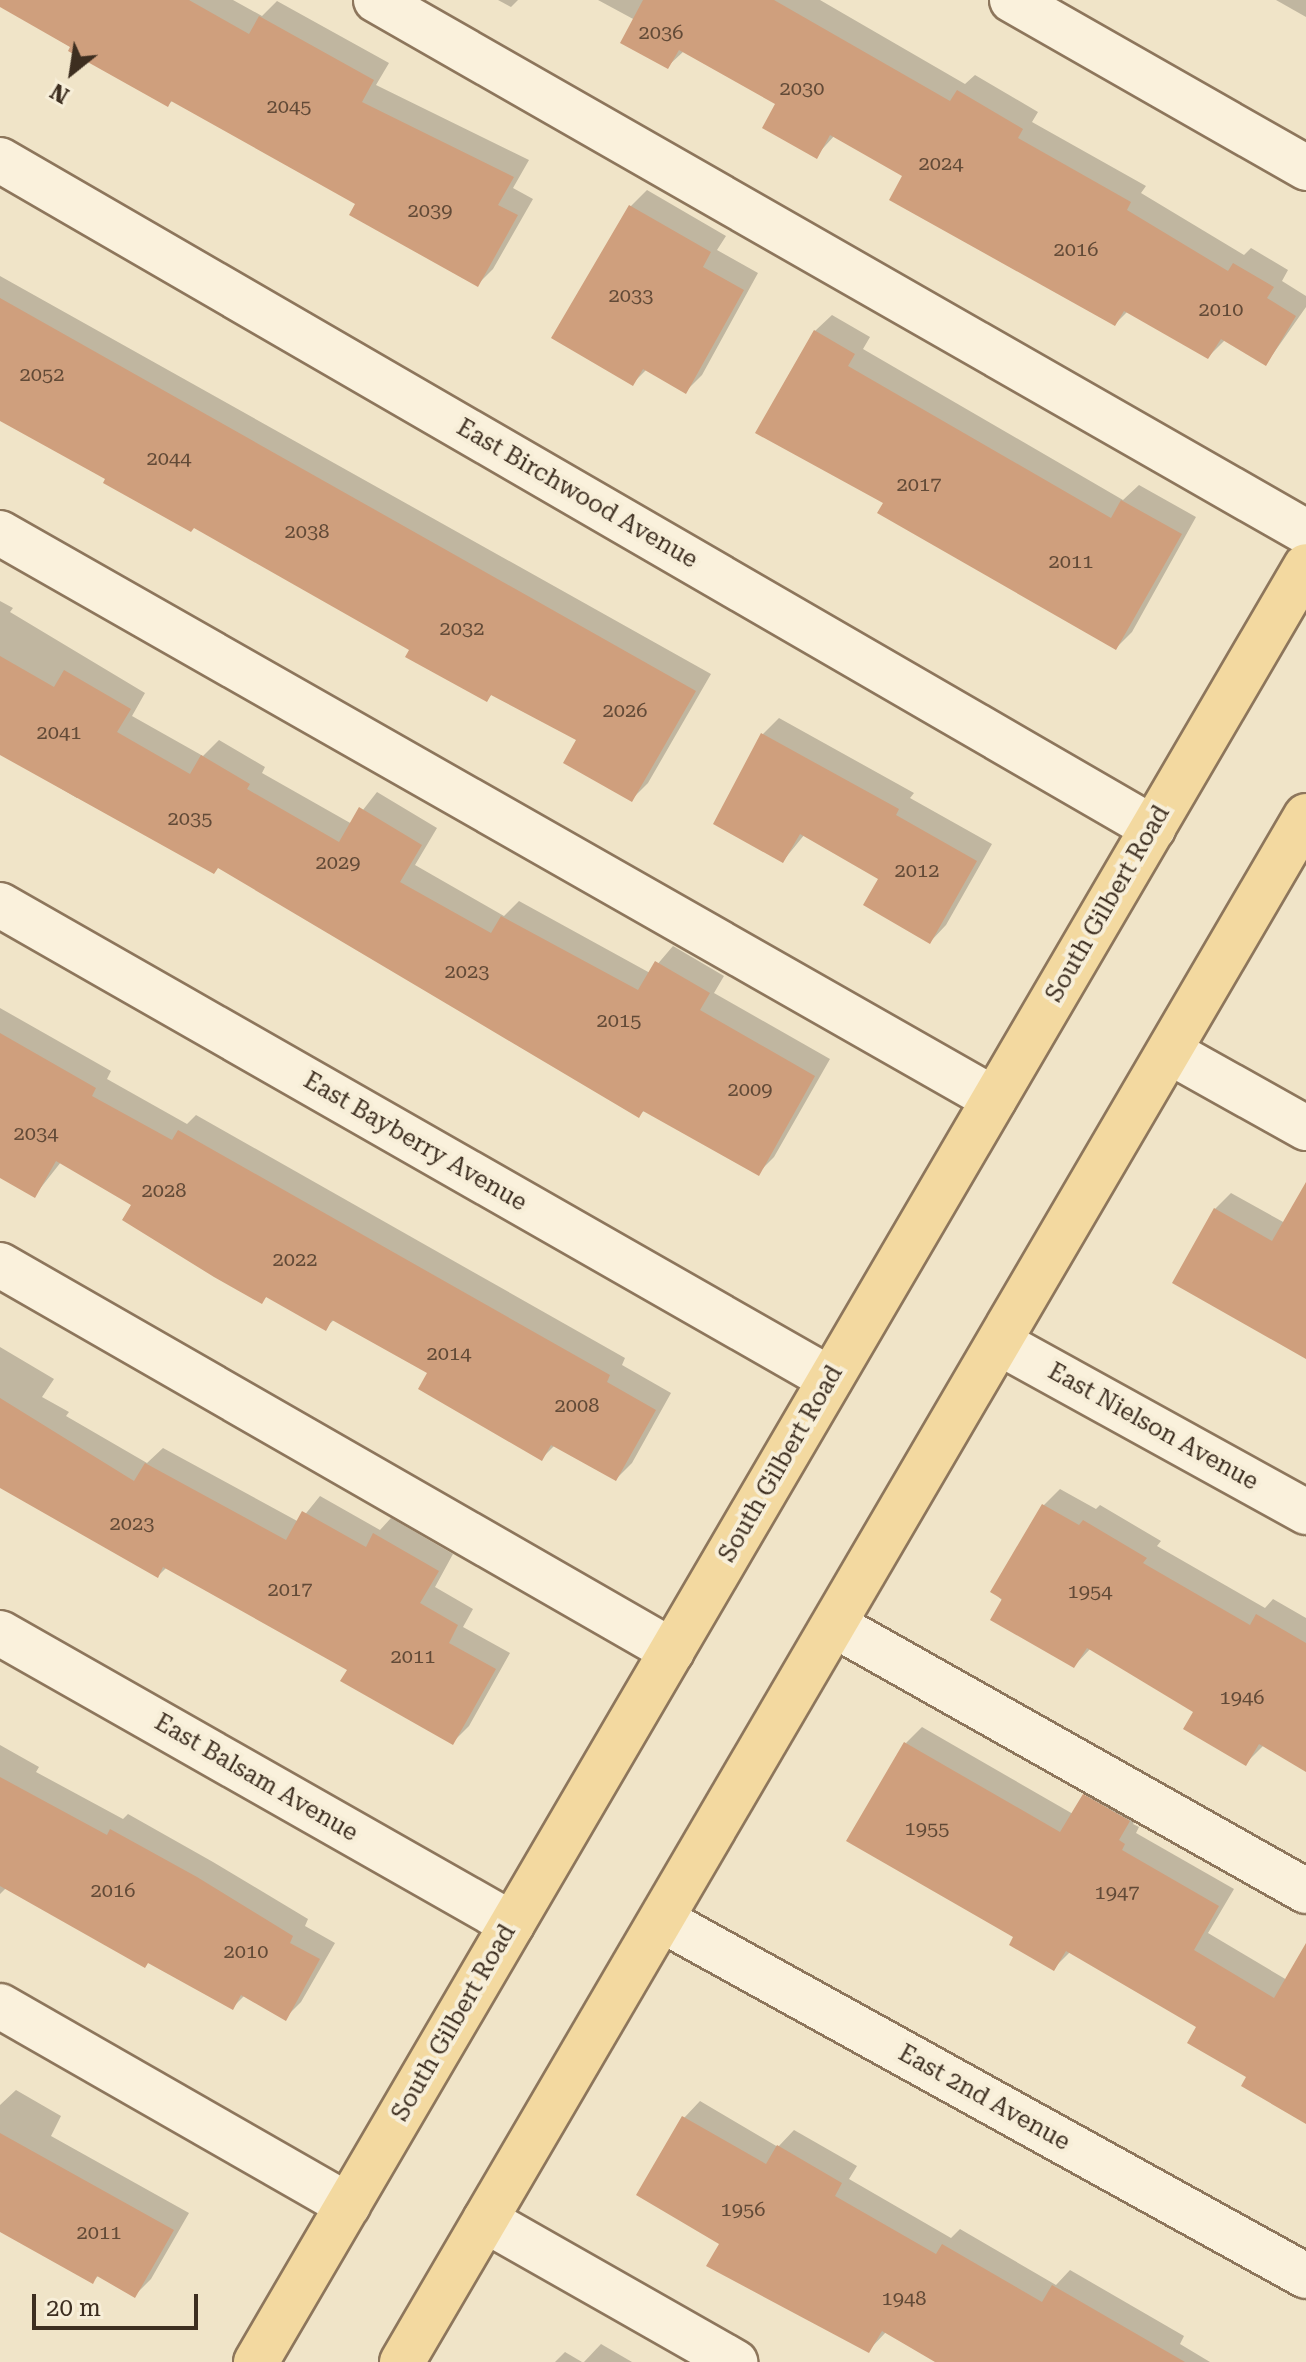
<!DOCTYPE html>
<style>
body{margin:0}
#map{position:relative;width:1306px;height:2362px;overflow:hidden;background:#f0e4c8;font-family:"Roboto Serif",serif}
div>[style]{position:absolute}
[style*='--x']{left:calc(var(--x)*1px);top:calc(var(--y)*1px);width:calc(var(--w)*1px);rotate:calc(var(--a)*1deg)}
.shadow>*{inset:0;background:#0003}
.building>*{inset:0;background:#cf9f7d}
.roads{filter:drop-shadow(2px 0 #8d765c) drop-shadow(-2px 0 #8d765c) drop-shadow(0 2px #8d765c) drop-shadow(0 -2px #8d765c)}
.minor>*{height:44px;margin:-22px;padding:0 22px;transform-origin:22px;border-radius:22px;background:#faf1dc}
.major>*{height:44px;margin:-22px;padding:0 22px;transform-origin:22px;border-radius:22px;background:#f3d9a0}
span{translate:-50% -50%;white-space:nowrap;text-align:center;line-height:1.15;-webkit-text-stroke:8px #f7eed8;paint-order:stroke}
.number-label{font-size:20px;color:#624a37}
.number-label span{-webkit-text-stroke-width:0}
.street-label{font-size:24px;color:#3d2e20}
.north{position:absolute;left:32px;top:32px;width:80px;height:80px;-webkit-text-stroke:6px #f7eed8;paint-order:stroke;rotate:210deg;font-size:22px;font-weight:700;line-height:32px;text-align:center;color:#3d2e20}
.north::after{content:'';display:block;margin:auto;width:28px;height:36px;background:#3d2e20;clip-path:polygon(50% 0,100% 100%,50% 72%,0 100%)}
.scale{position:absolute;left:32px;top:2294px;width:166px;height:36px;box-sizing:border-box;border:4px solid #3d2e20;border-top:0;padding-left:10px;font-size:24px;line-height:28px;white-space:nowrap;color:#3d2e20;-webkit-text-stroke:6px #f7eed8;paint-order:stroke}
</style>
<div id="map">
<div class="shadow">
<i style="clip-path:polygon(0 0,233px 0,262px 16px,277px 1px,389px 63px,376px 85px,529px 160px,513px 188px,533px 199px,493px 269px,477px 285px,357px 203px,173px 100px,168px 105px,0 5px)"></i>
<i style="clip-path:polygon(498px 0,518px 0,511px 7px)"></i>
<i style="clip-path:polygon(598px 0,820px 0,965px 84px,975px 75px,1038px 112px,1032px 122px,1146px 186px,1141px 193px,1244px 255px,1251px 248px,1288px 270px,1282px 281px,1306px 296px,1306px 307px,1266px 364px,1226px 339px,1208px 357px,1128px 311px,1115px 324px,905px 176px,835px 135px,816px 156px,777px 103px,684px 51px,668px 66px,635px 20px)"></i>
<i style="clip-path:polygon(1276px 0,1306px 0,1306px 17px)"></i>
<i style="clip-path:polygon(647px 190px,726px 236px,717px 250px,758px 273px,702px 375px,686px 391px,647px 369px,633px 383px,631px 206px)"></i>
<i style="clip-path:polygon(0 276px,711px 674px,648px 783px,632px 799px,579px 739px,493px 693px,487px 699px,411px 649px,0 418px)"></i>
<i style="clip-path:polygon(832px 315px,870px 337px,863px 349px,1123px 500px,1139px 485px,1196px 517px,1132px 632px,1116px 648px,885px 502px,815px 331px)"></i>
<i style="clip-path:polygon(0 601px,13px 608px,10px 612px,145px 693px,132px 716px,203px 756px,219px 740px,265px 767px,262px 773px,352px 824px,377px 792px,437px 828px,415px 865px,504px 916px,519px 901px,650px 973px,673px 946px,724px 976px,714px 993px,830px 1059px,774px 1157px,758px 1173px,645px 1110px,638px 1116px,219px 866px,80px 794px,77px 798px,0 752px)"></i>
<i style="clip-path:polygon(779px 718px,914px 793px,910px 798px,992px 844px,946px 925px,930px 942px,880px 878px,805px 834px,783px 861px,763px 734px)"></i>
<i style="clip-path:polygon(0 1008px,111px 1071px,107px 1079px,187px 1124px,196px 1115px,625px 1358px,622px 1365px,671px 1393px,632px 1463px,616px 1479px,555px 1445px,542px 1458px,429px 1372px,335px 1319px,325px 1328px,267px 1296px,262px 1301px,134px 1204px,61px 1162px,35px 1195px,0 1176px)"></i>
<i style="clip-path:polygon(1231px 1193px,1285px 1223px,1306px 1212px,1306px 1357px,1215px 1209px)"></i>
<i style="clip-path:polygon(0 1347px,54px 1379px,42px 1397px,69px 1412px,66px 1416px,147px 1463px,163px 1448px,299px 1522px,320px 1496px,380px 1530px,391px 1518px,453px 1554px,435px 1587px,473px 1609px,463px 1627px,510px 1653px,469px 1726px,453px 1742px,349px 1669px,167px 1567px,158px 1576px,0 1485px)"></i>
<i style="clip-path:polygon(1060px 1489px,1096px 1509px,1100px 1505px,1161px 1541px,1157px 1546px,1265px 1608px,1273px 1599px,1306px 1618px,1306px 1769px,1264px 1745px,1246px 1763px,1196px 1711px,1091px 1648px,1074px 1666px,993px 1592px,1044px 1505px)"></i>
<i style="clip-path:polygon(922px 1727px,1073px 1814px,1100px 1779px,1145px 1804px,1133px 1824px,1139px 1827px,1136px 1833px,1234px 1889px,1208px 1933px,1287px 1980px,1306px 1962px,1306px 2122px,1199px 2027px,1071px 1951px,1054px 1968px,1016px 1937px,906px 1743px)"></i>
<i style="clip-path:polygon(0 1745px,39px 1767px,36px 1772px,123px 1819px,128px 1814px,213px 1862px,308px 1919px,305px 1926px,335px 1943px,301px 2002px,285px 2018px,245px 1995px,233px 2007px,7px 1887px,0 1894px)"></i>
<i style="clip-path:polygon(16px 2090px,61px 2116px,51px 2136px,189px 2213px,151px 2279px,135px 2295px,99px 2275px,93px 2281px,0 2227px,0 2105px)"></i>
<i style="clip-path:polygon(700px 2101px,778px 2147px,794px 2130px,857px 2166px,849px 2179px,951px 2238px,960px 2229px,1056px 2285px,1070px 2270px,1184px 2336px,1180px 2344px,1210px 2362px,939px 2362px,886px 2332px,868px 2351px,722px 2243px,684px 2118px)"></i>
<i style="clip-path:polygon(601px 2344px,632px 2362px,584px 2362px)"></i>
<i style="clip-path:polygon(565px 2352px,582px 2362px,555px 2362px)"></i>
</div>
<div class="building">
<i style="clip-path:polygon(0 0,189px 0,249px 34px,259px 16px,374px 80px,362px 102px,514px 177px,498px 205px,518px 215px,478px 287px,349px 215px,355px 204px,171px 101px,168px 107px,68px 51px,70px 47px,0 7px)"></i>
<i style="clip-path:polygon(643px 0,774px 0,950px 101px,957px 90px,1023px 129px,1018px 138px,1131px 202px,1127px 210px,1228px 271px,1233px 263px,1274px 287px,1267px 298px,1296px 316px,1266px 366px,1221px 339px,1208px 359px,1124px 311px,1115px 326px,889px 200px,902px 176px,830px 135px,817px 159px,762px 128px,775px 104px,679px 50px,668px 69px,620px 43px)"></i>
<i style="clip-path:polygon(629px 205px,711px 252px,703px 267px,744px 290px,686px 394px,643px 369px,633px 386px,551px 338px)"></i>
<i style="clip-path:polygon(0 298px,696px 691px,632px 802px,563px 763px,576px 740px,491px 695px,487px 702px,405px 657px,409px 650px,194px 528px,191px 532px,103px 483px,105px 479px,0 421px)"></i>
<i style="clip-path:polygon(814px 330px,855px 354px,848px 366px,1111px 518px,1121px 500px,1182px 534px,1116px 650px,877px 513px,883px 503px,755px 433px)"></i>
<i style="clip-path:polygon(0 656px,54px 687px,64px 670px,131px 709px,117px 732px,190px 774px,201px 755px,250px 784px,247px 789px,339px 842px,359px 807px,422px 845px,400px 882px,491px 933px,501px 916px,638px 990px,655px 961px,710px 993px,700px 1010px,815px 1076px,759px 1176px,643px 1111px,639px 1118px,218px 868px,214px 874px,0 755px)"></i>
<i style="clip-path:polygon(761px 733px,899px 809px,896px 815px,977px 861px,930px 944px,863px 905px,878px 879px,800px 834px,783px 863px,713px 824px)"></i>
<i style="clip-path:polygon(0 1033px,96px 1088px,92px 1096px,172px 1140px,178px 1130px,610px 1375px,607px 1382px,656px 1410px,616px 1481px,551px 1445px,542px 1461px,418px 1389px,427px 1373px,332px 1320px,326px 1331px,266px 1297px,262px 1304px,214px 1277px,122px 1220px,131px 1205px,56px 1161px,35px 1198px,0 1178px)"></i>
<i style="clip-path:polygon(1306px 1182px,1306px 1359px,1172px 1283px,1214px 1208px,1272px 1241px)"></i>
<i style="clip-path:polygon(0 1398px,134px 1481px,145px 1463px,286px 1540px,302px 1511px,366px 1547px,373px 1533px,439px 1571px,420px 1603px,458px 1625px,449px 1643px,496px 1669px,453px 1745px,340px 1681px,347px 1670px,163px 1567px,158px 1578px,0 1488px)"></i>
<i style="clip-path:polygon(1042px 1504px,1079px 1525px,1083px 1520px,1147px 1558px,1143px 1563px,1250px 1625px,1256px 1614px,1306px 1643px,1306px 1772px,1259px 1744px,1246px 1766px,1183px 1729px,1193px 1712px,1087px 1648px,1074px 1668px,990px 1620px,1002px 1599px,990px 1592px)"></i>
<i style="clip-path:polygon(904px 1742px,1060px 1832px,1083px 1794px,1130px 1821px,1119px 1840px,1125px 1844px,1122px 1850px,1219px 1906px,1194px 1950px,1274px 1998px,1306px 1943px,1306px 2124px,1241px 2086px,1246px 2077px,1187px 2043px,1196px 2027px,1066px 1951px,1054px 1971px,1009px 1945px,1013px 1937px,846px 1841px)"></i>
<i style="clip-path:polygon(0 1777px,107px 1835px,110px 1829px,197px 1877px,293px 1936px,290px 1943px,320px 1959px,286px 2021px,241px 1995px,233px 2010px,148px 1963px,145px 1968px,0 1886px)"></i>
<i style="clip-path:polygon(682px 2116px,766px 2164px,777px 2145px,842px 2183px,835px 2196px,936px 2254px,942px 2244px,1042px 2302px,1052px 2285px,1185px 2362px,935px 2362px,882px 2331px,869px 2353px,706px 2266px,719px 2244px,636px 2195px)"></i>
<i style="clip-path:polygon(0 2133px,174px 2230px,135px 2298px,97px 2276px,93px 2284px,0 2232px)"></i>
</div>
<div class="roads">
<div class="minor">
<i style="--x:376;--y:0;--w:1071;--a:29.77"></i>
<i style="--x:1012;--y:0;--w:339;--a:29.7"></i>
<i style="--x:0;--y:160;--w:1333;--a:30.09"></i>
<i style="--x:0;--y:533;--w:1144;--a:29.66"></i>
<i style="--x:0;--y:905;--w:956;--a:29.73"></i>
<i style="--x:1170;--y:1052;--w:156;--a:29.2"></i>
<i style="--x:0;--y:1265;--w:775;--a:29.87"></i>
<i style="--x:1000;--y:1343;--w:350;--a:28.9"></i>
<i style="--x:834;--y:1625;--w:542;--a:29.4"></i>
<i style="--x:0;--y:1633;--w:589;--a:29.61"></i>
<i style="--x:662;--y:1920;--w:736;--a:28.93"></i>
<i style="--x:0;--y:2006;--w:401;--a:29.8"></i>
<i style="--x:485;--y:2220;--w:288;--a:29.6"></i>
</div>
<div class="major">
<i style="--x:256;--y:2362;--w:2080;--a:-59.69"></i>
<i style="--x:402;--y:2362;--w:1791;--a:-59.68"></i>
</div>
</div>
<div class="number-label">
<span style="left:661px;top:32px">2036</span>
<span style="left:802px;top:88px">2030</span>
<span style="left:289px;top:106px">2045</span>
<span style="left:941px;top:163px">2024</span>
<span style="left:430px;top:210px">2039</span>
<span style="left:1076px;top:249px">2016</span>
<span style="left:631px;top:295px">2033</span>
<span style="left:1221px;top:309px">2010</span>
<span style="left:42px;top:374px">2052</span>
<span style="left:169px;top:458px">2044</span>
<span style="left:919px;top:484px">2017</span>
<span style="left:307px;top:531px">2038</span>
<span style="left:1071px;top:561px">2011</span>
<span style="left:462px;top:628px">2032</span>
<span style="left:625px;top:710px">2026</span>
<span style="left:59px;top:732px">2041</span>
<span style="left:190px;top:818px">2035</span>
<span style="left:338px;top:862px">2029</span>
<span style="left:917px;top:870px">2012</span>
<span style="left:467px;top:971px">2023</span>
<span style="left:619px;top:1020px">2015</span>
<span style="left:750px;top:1089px">2009</span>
<span style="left:36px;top:1133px">2034</span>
<span style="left:164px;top:1190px">2028</span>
<span style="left:295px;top:1259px">2022</span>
<span style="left:449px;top:1353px">2014</span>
<span style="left:577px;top:1405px">2008</span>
<span style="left:132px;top:1523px">2023</span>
<span style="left:290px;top:1589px">2017</span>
<span style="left:1090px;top:1591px">1954</span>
<span style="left:413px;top:1656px">2011</span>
<span style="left:1242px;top:1697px">1946</span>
<span style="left:927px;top:1828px">1955</span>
<span style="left:113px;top:1890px">2016</span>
<span style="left:1117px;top:1892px">1947</span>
<span style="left:246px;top:1951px">2010</span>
<span style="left:743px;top:2209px">1956</span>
<span style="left:99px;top:2232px">2011</span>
<span style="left:904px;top:2298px">1948</span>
</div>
<div class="street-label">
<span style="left:577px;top:494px;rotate:30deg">East Birchwood Avenue</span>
<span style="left:1108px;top:904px;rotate:-60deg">South Gilbert Road</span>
<span style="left:415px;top:1142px;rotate:30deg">East Bayberry Avenue</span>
<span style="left:1153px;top:1427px;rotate:29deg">East Nielson Avenue</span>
<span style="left:781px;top:1464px;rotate:-60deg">South Gilbert Road</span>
<span style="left:256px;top:1778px;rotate:30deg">East Balsam Avenue</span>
<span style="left:454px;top:2023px;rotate:-60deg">South Gilbert Road</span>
<span style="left:984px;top:2098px;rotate:29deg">East 2nd Avenue</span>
</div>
<div class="north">N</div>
<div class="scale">20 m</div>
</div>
